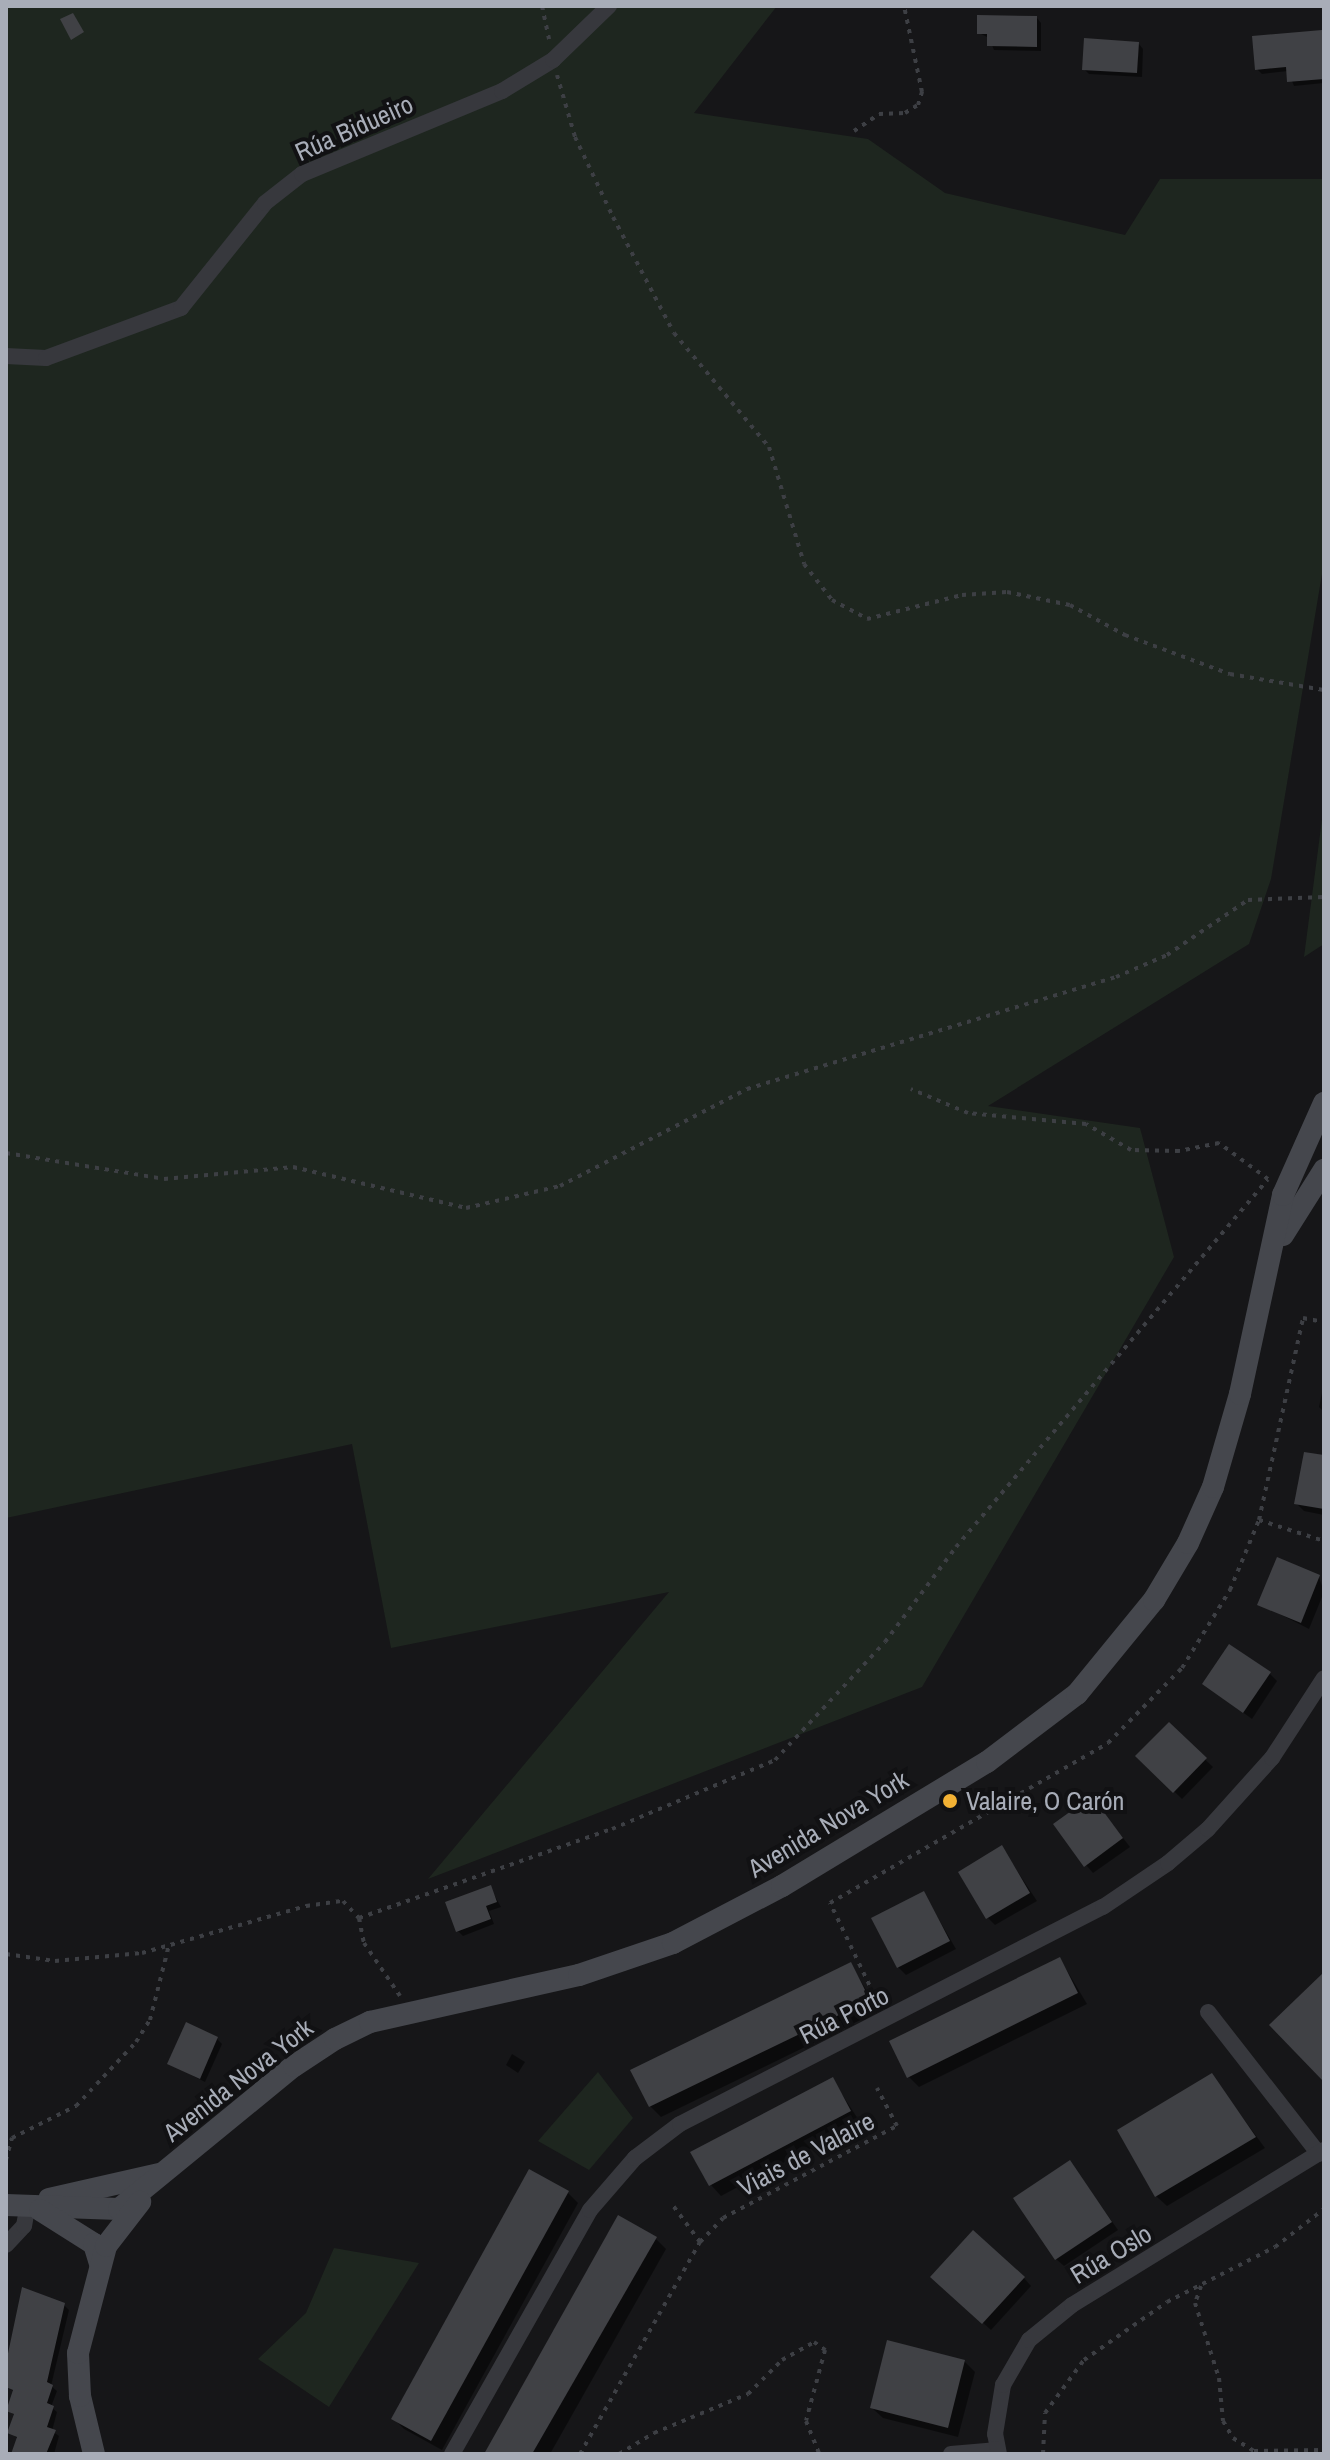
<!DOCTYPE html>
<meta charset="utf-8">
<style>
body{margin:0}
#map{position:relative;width:1330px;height:2460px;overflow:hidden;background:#161618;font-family:"Archivo Narrow",sans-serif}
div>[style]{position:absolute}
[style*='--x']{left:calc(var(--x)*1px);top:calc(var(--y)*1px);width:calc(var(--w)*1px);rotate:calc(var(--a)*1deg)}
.green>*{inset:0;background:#1e261f}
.shadow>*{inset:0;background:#0007}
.building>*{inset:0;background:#404145}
.path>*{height:4px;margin-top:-2px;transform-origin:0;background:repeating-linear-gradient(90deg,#3d3f44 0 4px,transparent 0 10px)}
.street>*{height:16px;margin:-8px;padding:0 8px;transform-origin:8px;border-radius:8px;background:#37383d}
.secondary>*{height:22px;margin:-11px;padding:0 11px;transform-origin:11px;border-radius:11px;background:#45474d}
.dots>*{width:22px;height:22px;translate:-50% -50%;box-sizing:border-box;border:4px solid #111113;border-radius:50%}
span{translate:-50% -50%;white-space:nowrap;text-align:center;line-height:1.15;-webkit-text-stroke:8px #111113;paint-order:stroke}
.street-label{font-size:26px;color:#a8adb8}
.poi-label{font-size:26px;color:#a8adb8}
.left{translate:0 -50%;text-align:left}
.frame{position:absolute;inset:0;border:8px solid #a8adb8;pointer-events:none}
</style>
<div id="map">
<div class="green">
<i style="clip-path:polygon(6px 6px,777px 6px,694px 113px,868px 139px,945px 193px,1125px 235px,1160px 179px,1324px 179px,1324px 562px,1271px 879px,1249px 944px,988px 1106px,1140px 1128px,1174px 1257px,922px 1687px,428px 1879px,669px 1592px,391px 1648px,352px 1444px,6px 1518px)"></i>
<i style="clip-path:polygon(1324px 804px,1324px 944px,1304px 957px)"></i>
<i style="clip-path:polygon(598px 2072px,633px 2118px,589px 2170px,538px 2141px)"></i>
<i style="clip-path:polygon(334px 2248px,419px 2263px,329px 2407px,258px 2359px,306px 2313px)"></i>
</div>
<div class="shadow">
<i style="clip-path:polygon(1037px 18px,1041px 23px,1041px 51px,994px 50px,989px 38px,979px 33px)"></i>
<i style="clip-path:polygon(1322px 32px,1324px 83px,1294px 86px,1288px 71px,1262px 74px,1257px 69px)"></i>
<i style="clip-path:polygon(1139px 44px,1143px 49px,1142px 77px,1089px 74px,1084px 69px)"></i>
<i style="clip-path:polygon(1324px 1383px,1324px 1412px,1319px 1407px)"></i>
<i style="clip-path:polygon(1324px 1457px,1324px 1515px,1304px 1511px,1296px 1503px)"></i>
<i style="clip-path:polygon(1319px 1577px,1324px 1592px,1309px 1629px,1260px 1604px)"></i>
<i style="clip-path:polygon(1270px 1674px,1277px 1681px,1252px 1719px,1204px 1684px)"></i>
<i style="clip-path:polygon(1169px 1725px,1213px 1767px,1182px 1799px,1138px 1756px)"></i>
<i style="clip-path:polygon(1092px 1798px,1130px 1847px,1093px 1873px,1086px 1865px)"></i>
<i style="clip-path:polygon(1002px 1848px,1037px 1901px,995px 1925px,988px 1918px)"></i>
<i style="clip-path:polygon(490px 1887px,501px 1907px,489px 1911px,494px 1924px,463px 1936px,458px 1931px)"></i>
<i style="clip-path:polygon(924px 1894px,956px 1949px,906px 1975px,898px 1967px)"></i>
<i style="clip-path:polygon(1060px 1959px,1087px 2004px,919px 2087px,909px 2077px)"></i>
<i style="clip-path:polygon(851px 1965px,879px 2011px,661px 2117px,650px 2106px)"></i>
<i style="clip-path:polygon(217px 2039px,222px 2044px,205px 2082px,170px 2064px)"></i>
<i style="clip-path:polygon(512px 2054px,525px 2062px,518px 2073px,506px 2065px)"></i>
<i style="clip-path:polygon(1212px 2076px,1265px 2148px,1167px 2206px,1156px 2196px)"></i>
<i style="clip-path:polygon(832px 2079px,860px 2122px,721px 2196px,711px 2185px)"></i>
<i style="clip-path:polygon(1070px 2162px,1118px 2230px,1064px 2266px,1056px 2259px)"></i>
<i style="clip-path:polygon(567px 2192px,578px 2203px,442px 2450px,404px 2429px,394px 2419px)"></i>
<i style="clip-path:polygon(656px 2239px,666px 2249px,550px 2454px,487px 2454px)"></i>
<i style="clip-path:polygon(1024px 2278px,1031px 2286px,991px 2330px,941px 2285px)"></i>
<i style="clip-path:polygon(64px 2305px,69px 2310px,51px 2386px,57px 2391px,51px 2407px,57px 2412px,52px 2431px,59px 2436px,54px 2454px,13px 2454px,18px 2439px,10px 2432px,16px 2416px,8px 2410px,14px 2392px,6px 2384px)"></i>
<i style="clip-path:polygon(964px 2361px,975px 2372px,958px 2437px,883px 2418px,872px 2408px)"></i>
</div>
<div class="building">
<i style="clip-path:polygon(73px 13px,84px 32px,71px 40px,60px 19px)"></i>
<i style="clip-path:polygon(977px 15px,1037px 16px,1037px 47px,987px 46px,987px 34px,977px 34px)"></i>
<i style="clip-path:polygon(1322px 30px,1324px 79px,1287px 82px,1286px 67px,1255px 70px,1252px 36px)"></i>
<i style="clip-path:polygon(1084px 38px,1139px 42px,1137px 73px,1082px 70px)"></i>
<i style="clip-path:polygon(1304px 1452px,1324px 1455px,1324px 1509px,1294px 1504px)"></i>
<i style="clip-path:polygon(1277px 1557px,1320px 1575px,1301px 1623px,1257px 1605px)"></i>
<i style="clip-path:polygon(1229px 1644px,1271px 1672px,1243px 1713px,1202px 1684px)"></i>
<i style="clip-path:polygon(1169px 1722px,1207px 1758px,1173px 1793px,1135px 1756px)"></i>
<i style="clip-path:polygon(1092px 1796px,1123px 1838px,1084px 1867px,1053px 1824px)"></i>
<i style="clip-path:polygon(1002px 1845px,1030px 1893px,986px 1919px,958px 1872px)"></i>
<i style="clip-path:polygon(491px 1885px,497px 1902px,486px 1906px,491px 1919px,456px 1932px,445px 1902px)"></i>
<i style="clip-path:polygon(924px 1891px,950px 1941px,897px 1968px,871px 1918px)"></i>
<i style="clip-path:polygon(1060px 1957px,1078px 1993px,907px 2078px,889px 2041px)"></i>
<i style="clip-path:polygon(851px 1962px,870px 2000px,649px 2107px,630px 2070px)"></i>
<i style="clip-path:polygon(1324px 1972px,1324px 2082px,1269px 2025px)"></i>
<i style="clip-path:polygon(186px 2022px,218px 2037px,200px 2079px,167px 2064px)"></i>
<i style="clip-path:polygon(1212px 2073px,1256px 2137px,1155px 2197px,1117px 2130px)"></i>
<i style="clip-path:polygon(833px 2077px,851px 2111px,709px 2186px,690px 2152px)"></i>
<i style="clip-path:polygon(1070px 2160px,1112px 2222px,1055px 2260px,1013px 2198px)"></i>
<i style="clip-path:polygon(529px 2169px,569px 2191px,431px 2441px,391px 2419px)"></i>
<i style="clip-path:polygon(618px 2215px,657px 2237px,532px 2454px,484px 2454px)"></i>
<i style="clip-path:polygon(973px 2230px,1025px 2277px,982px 2324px,930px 2277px)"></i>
<i style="clip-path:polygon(22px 2287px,65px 2303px,47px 2382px,53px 2385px,47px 2403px,54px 2406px,47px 2427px,56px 2430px,46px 2454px,11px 2454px,17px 2437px,7px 2433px,14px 2414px,6px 2411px,13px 2390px,6px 2387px,6px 2363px)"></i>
<i style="clip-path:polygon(887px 2340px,965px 2360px,948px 2428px,870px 2408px)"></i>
</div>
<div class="path">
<i style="--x:542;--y:6;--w:34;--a:78"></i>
<i style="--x:557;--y:75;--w:65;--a:73.8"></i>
<i style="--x:575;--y:137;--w:89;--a:64.6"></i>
<i style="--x:613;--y:217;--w:131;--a:62.3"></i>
<i style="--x:674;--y:333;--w:148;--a:50.2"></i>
<i style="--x:769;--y:447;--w:122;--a:73.3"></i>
<i style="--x:804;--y:564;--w:46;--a:52.1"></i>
<i style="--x:832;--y:600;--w:40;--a:28"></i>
<i style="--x:867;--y:619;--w:98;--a:-14.2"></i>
<i style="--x:962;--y:595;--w:45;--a:-3.8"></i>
<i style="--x:1007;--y:592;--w:64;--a:11.7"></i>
<i style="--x:1070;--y:605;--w:63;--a:28.6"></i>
<i style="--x:1125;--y:635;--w:112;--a:20.4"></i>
<i style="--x:1230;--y:674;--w:95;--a:9.7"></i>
<i style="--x:854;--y:131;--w:30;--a:-34"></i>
<i style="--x:879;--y:114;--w:26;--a:-2"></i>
<i style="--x:905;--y:113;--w:15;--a:-32"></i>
<i style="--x:918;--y:105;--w:14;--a:-73"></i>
<i style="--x:922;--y:92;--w:88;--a:-101.8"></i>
<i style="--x:6;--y:1153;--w:160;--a:9.3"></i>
<i style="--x:164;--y:1179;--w:130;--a:-5.3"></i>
<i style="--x:293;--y:1167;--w:178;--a:13.3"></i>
<i style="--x:466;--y:1208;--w:97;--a:-13.2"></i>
<i style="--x:560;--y:1186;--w:211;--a:-27.4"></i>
<i style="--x:747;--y:1089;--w:386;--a:-16.9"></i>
<i style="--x:1116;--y:977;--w:56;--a:-23.3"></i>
<i style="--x:1167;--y:955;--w:98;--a:-34.2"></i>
<i style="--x:1248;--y:900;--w:76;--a:-2.3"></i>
<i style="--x:1259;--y:1520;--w:68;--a:17.9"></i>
<i style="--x:359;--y:1918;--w:268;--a:-19.4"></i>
<i style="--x:612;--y:1829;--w:177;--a:-22.9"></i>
<i style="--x:775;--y:1760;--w:161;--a:-47"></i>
<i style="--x:885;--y:1642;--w:119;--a:-53.2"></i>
<i style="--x:956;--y:1547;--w:482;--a:-49.7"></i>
<i style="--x:1268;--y:1179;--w:61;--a:-143.7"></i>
<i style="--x:1219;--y:1143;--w:41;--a:168.7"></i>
<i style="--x:1179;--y:1151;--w:48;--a:-178.8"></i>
<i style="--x:1131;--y:1150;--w:52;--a:-150"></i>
<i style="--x:1086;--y:1124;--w:119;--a:-174.7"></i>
<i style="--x:968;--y:1113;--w:62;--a:-157.2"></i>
<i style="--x:6;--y:1954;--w:49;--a:8.1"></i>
<i style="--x:55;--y:1961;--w:87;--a:-5.3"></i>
<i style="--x:142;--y:1953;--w:171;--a:-16"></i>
<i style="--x:306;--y:1906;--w:37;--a:-8"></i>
<i style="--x:343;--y:1901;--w:23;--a:47"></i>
<i style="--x:359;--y:1918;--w:25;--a:79"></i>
<i style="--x:364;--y:1943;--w:64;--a:55.8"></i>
<i style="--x:878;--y:2003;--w:111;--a:-115.6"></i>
<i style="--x:830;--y:1903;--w:321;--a:-29.9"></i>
<i style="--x:1108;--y:1743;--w:105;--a:-45.4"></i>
<i style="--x:1182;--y:1668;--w:92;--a:-58.4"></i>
<i style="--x:1230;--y:1590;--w:76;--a:-67.5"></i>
<i style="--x:1259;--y:1520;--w:207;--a:-77.7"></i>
<i style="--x:1303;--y:1318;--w:21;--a:11"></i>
<i style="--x:6;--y:2160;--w:23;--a:-75"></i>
<i style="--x:12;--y:2138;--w:72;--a:-26.6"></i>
<i style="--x:76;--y:2106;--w:88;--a:-46.8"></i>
<i style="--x:136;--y:2042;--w:26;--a:-58"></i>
<i style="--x:150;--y:2020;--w:77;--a:-75.8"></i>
<i style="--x:700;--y:2242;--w:33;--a:-46"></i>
<i style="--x:723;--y:2218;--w:197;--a:-27.9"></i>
<i style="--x:897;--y:2126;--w:43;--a:-117.8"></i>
<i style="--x:1201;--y:2286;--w:18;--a:109"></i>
<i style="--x:1195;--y:2303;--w:79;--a:72.3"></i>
<i style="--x:1219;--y:2378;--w:43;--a:84.7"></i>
<i style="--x:1223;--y:2421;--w:20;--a:60"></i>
<i style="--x:1233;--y:2438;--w:25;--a:32"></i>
<i style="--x:1254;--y:2451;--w:70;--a:-0.8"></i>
<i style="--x:580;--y:2454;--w:244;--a:-60.5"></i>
<i style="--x:700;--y:2242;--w:49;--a:-126.6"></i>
<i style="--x:619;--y:2454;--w:41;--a:-31"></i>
<i style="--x:654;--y:2433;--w:102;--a:-22.5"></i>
<i style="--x:748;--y:2394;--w:48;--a:-45"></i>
<i style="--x:782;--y:2360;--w:37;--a:-29"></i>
<i style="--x:814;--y:2342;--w:14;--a:36"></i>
<i style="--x:825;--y:2350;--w:73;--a:105"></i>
<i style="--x:806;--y:2421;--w:35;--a:68"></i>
<i style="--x:1043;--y:2454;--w:41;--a:-87.2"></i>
<i style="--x:1045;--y:2413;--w:66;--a:-53.7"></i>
<i style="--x:1084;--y:2360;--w:101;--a:-34.9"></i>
<i style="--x:1167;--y:2302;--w:121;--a:-27"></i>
<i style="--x:1275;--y:2247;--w:62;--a:-37.8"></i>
</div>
<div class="street">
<i style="--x:6;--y:356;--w:40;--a:2.9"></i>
<i style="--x:46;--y:358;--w:144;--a:-20.3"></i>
<i style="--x:181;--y:308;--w:134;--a:-51.3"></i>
<i style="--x:265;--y:203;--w:47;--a:-38.1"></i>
<i style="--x:302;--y:174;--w:217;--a:-22.5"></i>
<i style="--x:502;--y:91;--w:60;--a:-31.3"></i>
<i style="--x:553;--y:60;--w:78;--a:-44"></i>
<i style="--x:1208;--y:2012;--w:180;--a:52"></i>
<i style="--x:6;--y:2245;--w:26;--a:-47"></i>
<i style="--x:24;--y:2226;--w:22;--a:-80"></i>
<i style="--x:452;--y:2454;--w:280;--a:-60.5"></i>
<i style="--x:590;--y:2210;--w:69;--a:-49.1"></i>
<i style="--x:635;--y:2158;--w:56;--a:-37.1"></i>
<i style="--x:680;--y:2124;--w:475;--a:-27.2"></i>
<i style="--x:1103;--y:1907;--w:78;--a:-34.1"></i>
<i style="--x:1168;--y:1863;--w:52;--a:-40.4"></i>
<i style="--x:1208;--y:1829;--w:96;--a:-48"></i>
<i style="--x:1272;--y:1758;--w:95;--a:-57"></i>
<i style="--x:951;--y:2454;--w:47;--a:-4.9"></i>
<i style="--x:999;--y:2454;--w:20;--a:-101"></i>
<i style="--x:995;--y:2434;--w:50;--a:-80.7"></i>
<i style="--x:1003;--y:2385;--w:52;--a:-60"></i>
<i style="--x:1029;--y:2340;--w:55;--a:-39.1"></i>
<i style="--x:1072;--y:2305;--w:296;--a:-31.6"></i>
</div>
<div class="secondary">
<i style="--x:1283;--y:1235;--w:77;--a:-57.8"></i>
<i style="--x:49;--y:2199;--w:113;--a:-12.8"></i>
<i style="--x:6;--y:2205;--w:113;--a:2"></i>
<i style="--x:119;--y:2209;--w:226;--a:-39.3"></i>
<i style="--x:294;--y:2066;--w:49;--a:-33.4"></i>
<i style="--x:335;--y:2039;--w:39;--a:-26"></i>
<i style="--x:370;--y:2022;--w:214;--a:-12.7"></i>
<i style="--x:579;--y:1975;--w:99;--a:-18.8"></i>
<i style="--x:673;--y:1943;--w:123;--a:-27.6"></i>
<i style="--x:782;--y:1886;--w:240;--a:-31.2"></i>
<i style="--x:987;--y:1762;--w:113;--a:-37.1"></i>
<i style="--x:1077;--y:1694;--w:122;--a:-50.7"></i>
<i style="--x:1154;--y:1600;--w:66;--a:-59.2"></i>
<i style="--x:1188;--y:1543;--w:61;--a:-65.9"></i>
<i style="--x:1213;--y:1487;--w:97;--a:-73.8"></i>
<i style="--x:1240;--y:1394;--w:204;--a:-77.8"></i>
<i style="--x:1283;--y:1195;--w:101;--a:-66"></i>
<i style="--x:40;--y:2210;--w:64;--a:32.2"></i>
<i style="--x:94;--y:2244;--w:21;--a:73"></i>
<i style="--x:94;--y:2454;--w:60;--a:-103.6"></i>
<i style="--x:80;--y:2396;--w:43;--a:-92.7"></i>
<i style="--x:78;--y:2353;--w:111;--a:-75.3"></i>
<i style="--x:106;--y:2246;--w:56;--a:-52.3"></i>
</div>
<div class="dots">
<i style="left:950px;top:1801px;background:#f2b134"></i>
</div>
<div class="street-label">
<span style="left:354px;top:128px;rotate:-24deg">Rúa Bidueiro</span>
<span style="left:828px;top:1824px;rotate:-31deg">Avenida Nova York</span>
<span style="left:844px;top:2015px;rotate:-27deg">Rúa Porto</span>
<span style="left:238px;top:2080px;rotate:-38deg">Avenida Nova York</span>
<span style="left:806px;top:2154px;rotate:-28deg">Viais de Valaire</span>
<span style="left:1111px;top:2254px;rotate:-31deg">Rúa Oslo</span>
</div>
<div class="poi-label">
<span class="left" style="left:966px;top:1801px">Valaire, O Carón</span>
</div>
<div class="frame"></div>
</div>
